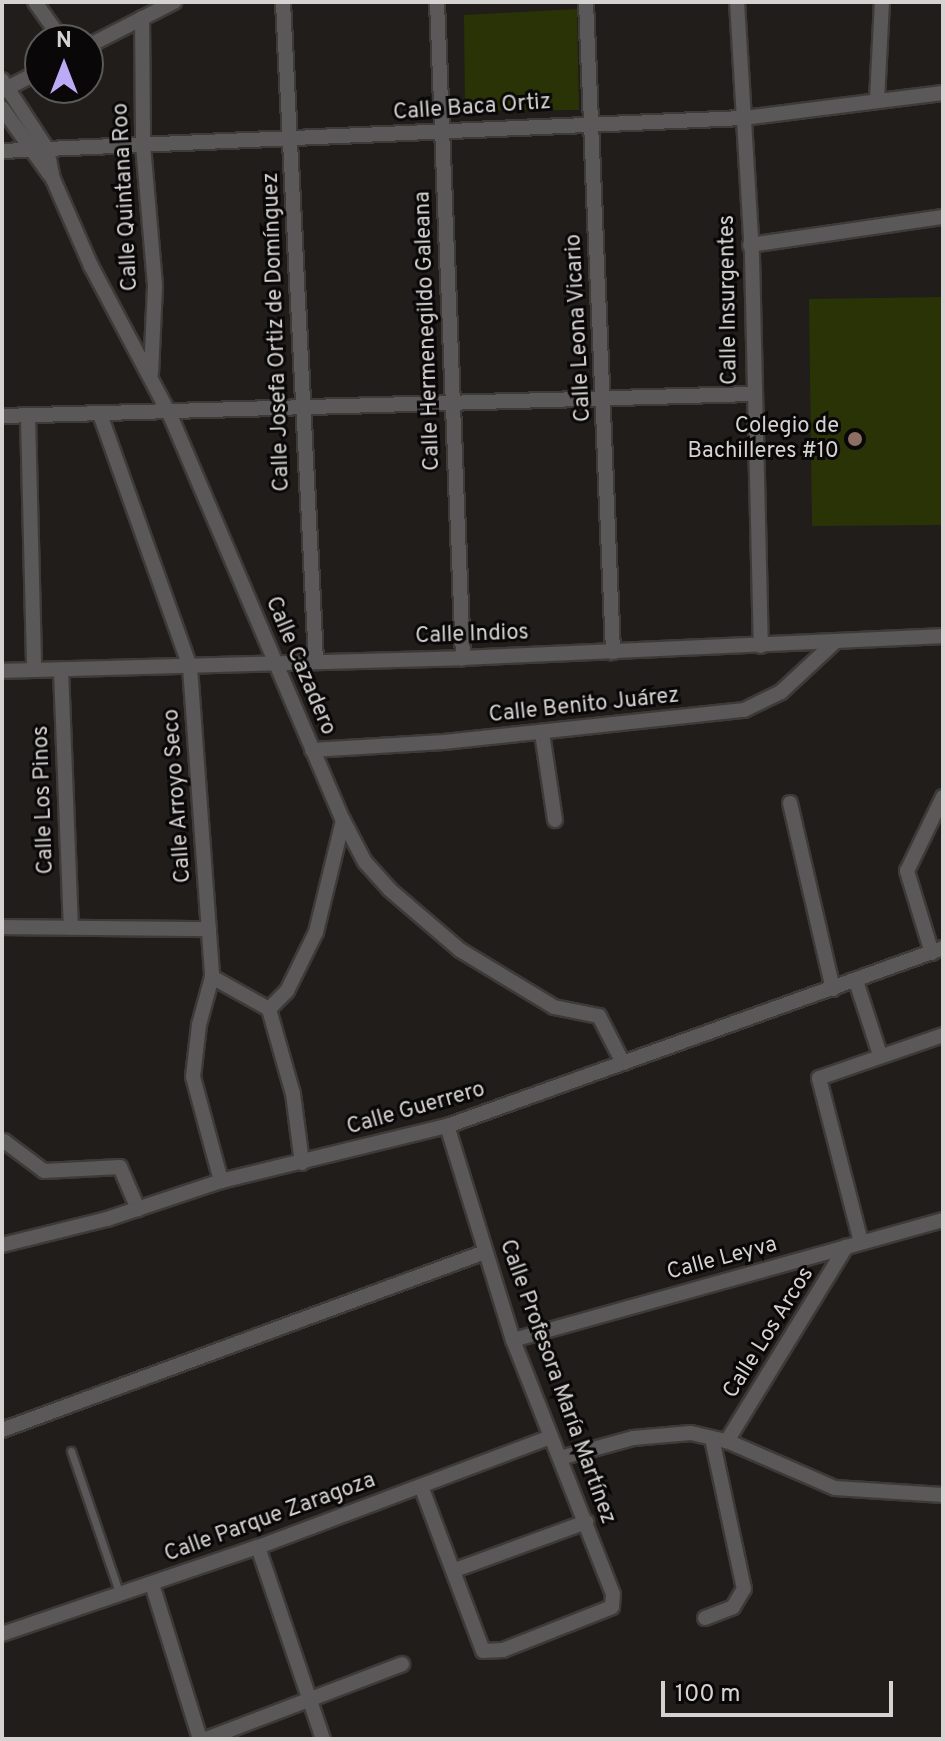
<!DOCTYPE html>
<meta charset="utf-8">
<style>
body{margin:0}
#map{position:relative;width:945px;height:1741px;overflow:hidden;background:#201d1b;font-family:Overpass,sans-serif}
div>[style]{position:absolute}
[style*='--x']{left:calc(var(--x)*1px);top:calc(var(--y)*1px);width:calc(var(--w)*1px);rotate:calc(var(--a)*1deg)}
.green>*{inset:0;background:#2a3306}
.roads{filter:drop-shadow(2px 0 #3d3a38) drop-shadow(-2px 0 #3d3a38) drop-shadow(0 2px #3d3a38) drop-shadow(0 -2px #3d3a38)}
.lane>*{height:7px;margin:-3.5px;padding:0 3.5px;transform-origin:3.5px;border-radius:3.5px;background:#5a5858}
.street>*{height:14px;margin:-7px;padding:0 7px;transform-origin:7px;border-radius:7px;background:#5a5858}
.dots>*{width:22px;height:22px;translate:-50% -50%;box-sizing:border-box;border:4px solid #090707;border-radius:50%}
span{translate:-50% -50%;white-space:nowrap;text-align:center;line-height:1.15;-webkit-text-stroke:6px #090707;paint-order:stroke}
.street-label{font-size:22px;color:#d5d3d2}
.poi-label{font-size:22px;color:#d5d3d2}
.right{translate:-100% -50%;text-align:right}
.frame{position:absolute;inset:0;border:4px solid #d5d3d2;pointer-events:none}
.north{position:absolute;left:24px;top:24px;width:80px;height:80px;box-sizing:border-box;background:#090707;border:2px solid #5b5958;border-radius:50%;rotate:0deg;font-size:22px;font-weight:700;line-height:32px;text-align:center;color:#d5d3d2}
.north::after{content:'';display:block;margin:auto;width:28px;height:36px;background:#bbaaf6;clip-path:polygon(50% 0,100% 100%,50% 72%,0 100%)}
.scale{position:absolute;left:661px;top:1681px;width:232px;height:36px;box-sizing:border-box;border:4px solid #d5d3d2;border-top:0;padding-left:10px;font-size:24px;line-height:28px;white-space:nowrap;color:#d5d3d2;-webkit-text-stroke:6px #090707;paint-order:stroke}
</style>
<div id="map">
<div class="green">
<i style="clip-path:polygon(577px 9px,579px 110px,465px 111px,464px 15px)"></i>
<i style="clip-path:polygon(943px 297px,943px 525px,812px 526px,809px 299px)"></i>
</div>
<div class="roads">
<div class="lane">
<i style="--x:71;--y:1451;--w:152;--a:71.2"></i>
</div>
<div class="street">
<i style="--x:35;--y:2;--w:47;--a:54.6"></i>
<i style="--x:283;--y:2;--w:660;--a:87.13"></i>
<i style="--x:437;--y:2;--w:657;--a:87.73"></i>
<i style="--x:586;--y:2;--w:651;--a:87.62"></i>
<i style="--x:737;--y:2;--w:254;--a:86.6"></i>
<i style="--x:752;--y:256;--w:390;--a:88.7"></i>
<i style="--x:142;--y:18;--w:127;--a:89.5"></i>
<i style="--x:143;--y:145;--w:142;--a:85.1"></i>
<i style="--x:155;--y:286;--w:87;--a:92.6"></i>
<i style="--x:88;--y:46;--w:97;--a:-27.1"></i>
<i style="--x:2;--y:80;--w:82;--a:56.9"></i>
<i style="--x:47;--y:149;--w:31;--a:79"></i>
<i style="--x:53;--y:179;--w:95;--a:66.4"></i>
<i style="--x:91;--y:266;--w:169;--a:62.1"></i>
<i style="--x:170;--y:415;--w:440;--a:66.9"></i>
<i style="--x:343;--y:820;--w:47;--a:62.4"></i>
<i style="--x:365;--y:862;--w:36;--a:48"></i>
<i style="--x:389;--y:889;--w:94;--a:40.7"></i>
<i style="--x:460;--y:950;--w:110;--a:31.2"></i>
<i style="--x:554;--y:1007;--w:46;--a:11.3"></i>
<i style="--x:599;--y:1016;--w:53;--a:62.9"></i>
<i style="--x:2;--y:91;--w:43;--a:-27.8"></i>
<i style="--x:877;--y:100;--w:98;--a:-87.1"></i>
<i style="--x:2;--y:108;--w:82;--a:54.4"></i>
<i style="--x:2;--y:151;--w:743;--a:-2.55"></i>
<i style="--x:744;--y:118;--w:201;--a:-7.2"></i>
<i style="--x:750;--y:245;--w:195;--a:-8.3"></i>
<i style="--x:2;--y:416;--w:751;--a:-1.68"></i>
<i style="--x:28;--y:417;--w:253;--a:88.6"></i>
<i style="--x:101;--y:417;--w:265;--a:70.4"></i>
<i style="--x:190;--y:667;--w:311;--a:85.9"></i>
<i style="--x:212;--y:977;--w:50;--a:105.2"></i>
<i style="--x:199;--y:1025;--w:52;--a:96.6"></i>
<i style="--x:193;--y:1077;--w:108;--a:74.9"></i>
<i style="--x:61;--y:670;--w:258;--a:87.8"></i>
<i style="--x:2;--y:671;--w:461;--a:-1.6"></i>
<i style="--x:463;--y:658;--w:481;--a:-2.6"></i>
<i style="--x:542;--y:733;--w:88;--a:81.5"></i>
<i style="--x:312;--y:750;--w:132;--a:-3.5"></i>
<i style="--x:444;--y:742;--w:302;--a:-6.1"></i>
<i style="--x:744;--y:710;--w:41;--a:-25.9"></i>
<i style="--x:781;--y:692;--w:74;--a:-42.8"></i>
<i style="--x:790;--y:803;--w:191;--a:77"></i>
<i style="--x:2;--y:927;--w:207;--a:0.6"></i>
<i style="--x:932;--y:953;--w:86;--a:-107"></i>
<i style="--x:907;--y:871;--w:82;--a:-64.1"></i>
<i style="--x:212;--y:977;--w:65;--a:29.3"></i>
<i style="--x:856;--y:981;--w:78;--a:72"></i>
<i style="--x:4;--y:1141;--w:50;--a:36.9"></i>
<i style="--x:44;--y:1171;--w:76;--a:-3"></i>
<i style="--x:120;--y:1167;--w:46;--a:66.8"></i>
<i style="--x:302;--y:1163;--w:70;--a:-97.4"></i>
<i style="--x:293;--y:1094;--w:88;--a:-105.8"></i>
<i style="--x:269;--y:1009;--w:25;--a:-45"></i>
<i style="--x:287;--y:991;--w:66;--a:-63.8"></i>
<i style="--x:316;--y:932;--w:115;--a:-76.4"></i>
<i style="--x:861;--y:1242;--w:169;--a:-104.4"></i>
<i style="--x:819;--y:1078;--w:131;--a:-19.1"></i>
<i style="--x:2;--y:1245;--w:108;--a:-13.9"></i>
<i style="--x:107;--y:1219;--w:120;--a:-18.4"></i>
<i style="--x:221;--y:1181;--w:233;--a:-13.7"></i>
<i style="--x:447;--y:1126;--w:527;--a:-19.74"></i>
<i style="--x:513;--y:1340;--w:446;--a:-15.6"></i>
<i style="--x:2;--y:1430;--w:515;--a:-20.23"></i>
<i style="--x:727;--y:1441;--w:228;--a:-58.5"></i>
<i style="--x:560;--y:1458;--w:76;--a:-15.3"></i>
<i style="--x:633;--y:1438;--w:58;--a:-4.9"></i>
<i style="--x:691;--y:1433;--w:37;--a:13"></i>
<i style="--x:727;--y:1441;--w:118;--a:23.5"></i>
<i style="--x:835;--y:1488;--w:108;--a:3.7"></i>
<i style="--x:421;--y:1486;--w:176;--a:69.4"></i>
<i style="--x:483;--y:1651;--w:20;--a:-3"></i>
<i style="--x:503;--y:1650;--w:117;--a:-21.5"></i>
<i style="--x:612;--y:1607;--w:13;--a:-86"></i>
<i style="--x:613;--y:1594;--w:273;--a:-111.5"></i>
<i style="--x:513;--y:1340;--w:224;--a:-107.1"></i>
<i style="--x:258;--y:1547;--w:203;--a:71.3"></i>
<i style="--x:455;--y:1570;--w:140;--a:-20.1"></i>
<i style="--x:152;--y:1584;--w:162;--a:72.8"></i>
<i style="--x:705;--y:1618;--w:30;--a:-21"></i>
<i style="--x:733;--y:1607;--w:21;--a:-59"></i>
<i style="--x:744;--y:1589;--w:154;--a:-102"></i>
<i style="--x:2;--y:1634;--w:270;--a:-18.8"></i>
<i style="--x:258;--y:1547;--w:312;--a:-20.6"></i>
<i style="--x:206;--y:1739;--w:210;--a:-20.9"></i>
</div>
</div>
<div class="dots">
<i style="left:855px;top:439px;background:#8d6e63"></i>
</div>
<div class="street-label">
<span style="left:472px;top:108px;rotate:-4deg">Calle Baca Ortiz</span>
<span style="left:126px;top:197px;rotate:-93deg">Calle Quintana Roo</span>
<span style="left:729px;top:300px;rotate:-91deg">Calle Insurgentes</span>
<span style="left:579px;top:328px;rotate:-93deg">Calle Leona Vicario</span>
<span style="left:428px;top:331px;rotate:-92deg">Calle Hermenegildo Galeana</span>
<span style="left:277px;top:332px;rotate:-92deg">Calle Josefa Ortiz de Domínguez</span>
<span style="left:472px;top:635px;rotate:-2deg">Calle Indios</span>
<span style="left:300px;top:666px;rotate:67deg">Calle Cazadero</span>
<span style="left:584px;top:706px;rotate:-6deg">Calle Benito Juárez</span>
<span style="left:178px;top:796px;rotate:-94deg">Calle Arroyo Seco</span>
<span style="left:44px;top:800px;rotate:-92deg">Calle Los Pinos</span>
<span style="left:416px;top:1109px;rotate:-16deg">Calle Guerrero</span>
<span style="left:722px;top:1259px;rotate:-15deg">Calle Leyva</span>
<span style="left:769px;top:1333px;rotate:-58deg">Calle Los Arcos</span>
<span style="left:557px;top:1382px;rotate:70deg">Calle Profesora María Martínez</span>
<span style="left:270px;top:1518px;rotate:-20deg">Calle Parque Zaragoza</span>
</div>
<div class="poi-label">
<span class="right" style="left:839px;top:439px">Colegio de<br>Bachilleres #10</span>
</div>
<div class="frame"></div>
<div class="north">N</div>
<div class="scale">100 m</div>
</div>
